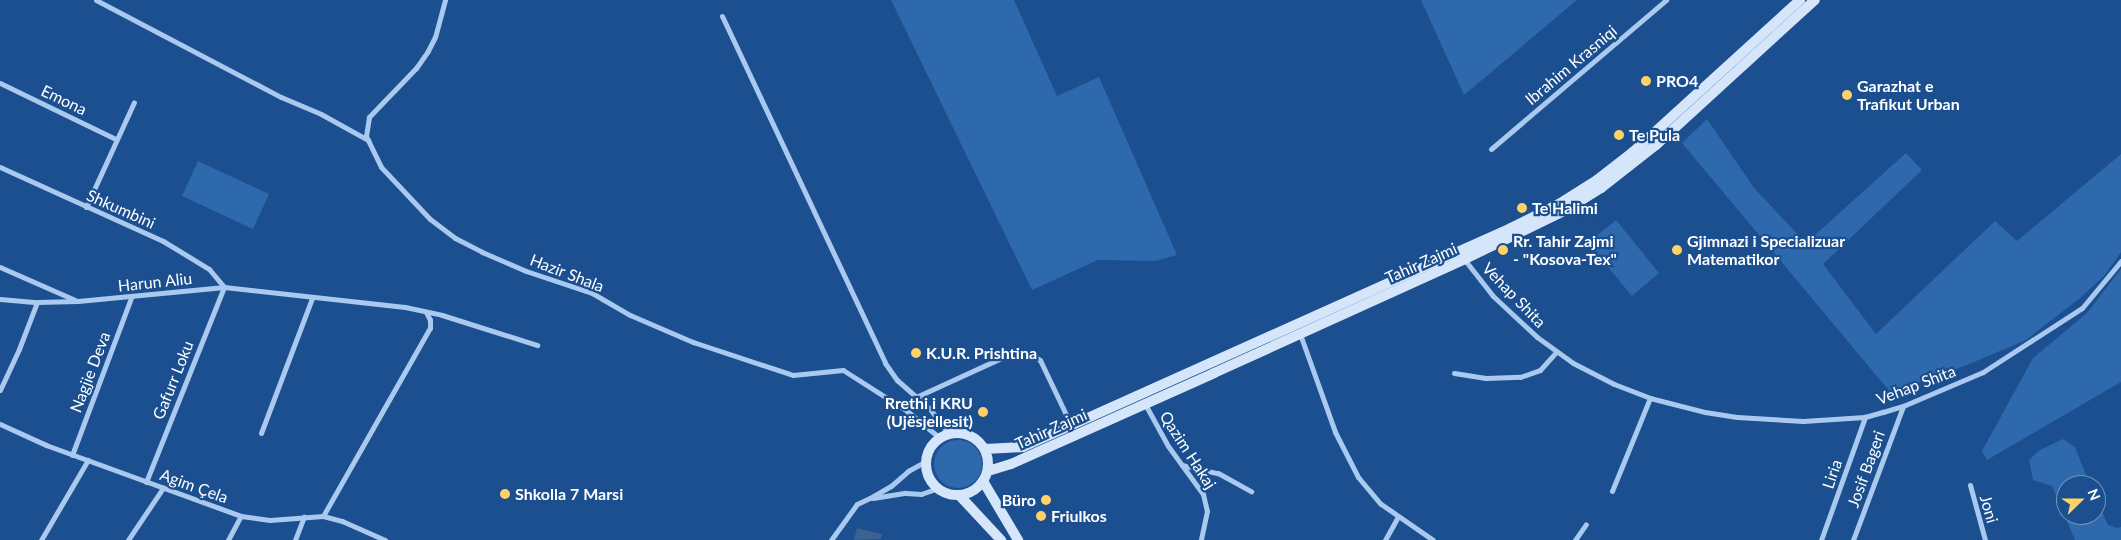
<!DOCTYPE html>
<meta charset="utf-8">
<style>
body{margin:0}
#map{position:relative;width:2121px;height:540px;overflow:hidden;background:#1b4f8f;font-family:Lato,sans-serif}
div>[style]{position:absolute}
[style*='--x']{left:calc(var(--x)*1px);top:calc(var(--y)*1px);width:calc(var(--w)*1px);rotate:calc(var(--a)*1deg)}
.green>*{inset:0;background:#2e69ad}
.round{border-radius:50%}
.water>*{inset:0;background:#3c6290}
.street>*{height:5px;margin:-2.5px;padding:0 2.5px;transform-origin:2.5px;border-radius:2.5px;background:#a9c9ee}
.secondary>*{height:10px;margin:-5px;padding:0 5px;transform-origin:5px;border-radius:5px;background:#d6e6fa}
.secondary>.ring{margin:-5px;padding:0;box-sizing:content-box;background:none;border:10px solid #d6e6fa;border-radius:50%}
.dots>*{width:14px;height:14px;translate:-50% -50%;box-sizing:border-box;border:2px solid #1b4f8f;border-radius:50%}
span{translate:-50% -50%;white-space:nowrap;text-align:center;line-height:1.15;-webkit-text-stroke:4.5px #1b4f8f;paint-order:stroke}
.street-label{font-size:16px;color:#fff}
.poi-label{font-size:16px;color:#fff;font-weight:700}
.left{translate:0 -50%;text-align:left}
.right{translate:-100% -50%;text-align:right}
.north{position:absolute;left:2056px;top:475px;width:50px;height:50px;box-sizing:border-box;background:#1b4f8f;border:1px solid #7695bc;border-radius:50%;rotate:68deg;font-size:14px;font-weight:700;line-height:20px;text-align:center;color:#fff}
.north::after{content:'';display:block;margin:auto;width:18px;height:22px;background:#ffd166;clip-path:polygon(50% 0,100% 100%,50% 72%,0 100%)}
</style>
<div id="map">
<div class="green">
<i style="clip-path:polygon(891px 0,1014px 0,1057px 96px,1099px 77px,1177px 255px,1155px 261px,1098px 260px,1032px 290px)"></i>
<i style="clip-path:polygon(1421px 0,1577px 0,1464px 95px)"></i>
<i style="clip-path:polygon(1707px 119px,1754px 188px,1806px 243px,1906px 153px,1922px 170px,1823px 264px,1876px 334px,1995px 221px,2017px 241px,2121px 154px,2121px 252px,2104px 276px,2080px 298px,2026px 340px,1967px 365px,1891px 393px,1682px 143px)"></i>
<i style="clip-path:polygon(198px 161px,269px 194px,253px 229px,182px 196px)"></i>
<i style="clip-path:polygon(1616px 220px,1659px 273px,1632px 296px,1588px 243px)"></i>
<i style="clip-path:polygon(2121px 269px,2121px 382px,1987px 460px,1982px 451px,2033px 358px,2087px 313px)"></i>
<i style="clip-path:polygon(2063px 439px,2075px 447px,2090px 485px,2066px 485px,2066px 515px,2096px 515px,2096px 498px,2108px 525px,2117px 528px,2121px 527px,2121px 540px,2075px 540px,2052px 486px,2033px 480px,2029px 460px,2040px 450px)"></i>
<i class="round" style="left:934px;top:440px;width:48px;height:48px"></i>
</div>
<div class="water">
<i style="clip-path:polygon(857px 528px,882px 534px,881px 539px,854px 540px)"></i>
</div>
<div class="street">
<i style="--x:96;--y:0;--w:209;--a:27.7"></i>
<i style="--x:281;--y:97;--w:43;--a:23"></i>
<i style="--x:321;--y:114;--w:54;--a:29"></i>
<i style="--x:445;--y:0;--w:38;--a:105"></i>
<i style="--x:435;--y:37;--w:16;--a:117"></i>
<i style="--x:428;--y:51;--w:21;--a:125"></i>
<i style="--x:416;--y:68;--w:68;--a:133.8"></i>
<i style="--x:369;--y:117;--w:19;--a:99"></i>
<i style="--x:366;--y:136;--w:34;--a:64"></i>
<i style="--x:381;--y:167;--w:71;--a:46.7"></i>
<i style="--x:430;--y:219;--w:31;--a:37"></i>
<i style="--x:455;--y:238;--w:30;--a:27"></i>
<i style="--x:482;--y:252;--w:48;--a:23.4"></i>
<i style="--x:526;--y:271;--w:70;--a:18.4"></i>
<i style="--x:592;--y:293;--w:44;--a:30.1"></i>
<i style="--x:630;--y:315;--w:69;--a:23.2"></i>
<i style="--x:693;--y:342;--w:105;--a:18.3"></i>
<i style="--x:793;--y:375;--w:50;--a:-5.7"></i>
<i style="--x:843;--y:370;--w:76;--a:32.6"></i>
<i style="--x:907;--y:411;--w:43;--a:39.3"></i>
<i style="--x:722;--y:16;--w:383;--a:64.8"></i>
<i style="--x:885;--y:363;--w:21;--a:55"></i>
<i style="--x:897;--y:380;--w:44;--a:41.3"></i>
<i style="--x:930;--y:409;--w:31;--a:53"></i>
<i style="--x:0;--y:83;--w:129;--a:25.8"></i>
<i style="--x:1491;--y:149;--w:230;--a:-40.4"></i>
<i style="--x:0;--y:167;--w:179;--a:24.4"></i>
<i style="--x:163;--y:241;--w:54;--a:31.3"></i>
<i style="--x:209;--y:269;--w:23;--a:50"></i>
<i style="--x:224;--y:287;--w:210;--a:111.8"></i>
<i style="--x:86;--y:207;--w:115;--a:-65.4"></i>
<i style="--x:1464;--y:259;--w:47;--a:51.9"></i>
<i style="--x:1493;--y:296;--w:60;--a:43"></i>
<i style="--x:1537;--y:337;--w:44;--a:35.8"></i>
<i style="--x:1573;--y:363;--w:46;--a:27.1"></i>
<i style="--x:1614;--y:384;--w:39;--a:21"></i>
<i style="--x:1650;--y:398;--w:57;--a:14.3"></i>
<i style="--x:1705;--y:412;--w:32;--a:9"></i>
<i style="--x:1737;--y:417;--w:66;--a:3.5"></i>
<i style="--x:1803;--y:421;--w:62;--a:-3.7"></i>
<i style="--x:1865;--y:417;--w:19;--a:-16"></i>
<i style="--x:1883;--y:412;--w:21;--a:-17"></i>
<i style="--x:1903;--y:406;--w:87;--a:-23"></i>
<i style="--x:1983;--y:372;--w:118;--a:-32.9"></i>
<i style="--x:2082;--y:308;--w:61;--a:-50.3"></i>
<i style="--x:0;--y:267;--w:82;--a:23.7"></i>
<i style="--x:0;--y:299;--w:37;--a:5"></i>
<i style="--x:37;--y:302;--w:41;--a:-1.4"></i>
<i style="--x:78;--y:301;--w:147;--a:-5.5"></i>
<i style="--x:224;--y:287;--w:182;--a:6.3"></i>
<i style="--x:405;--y:307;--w:38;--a:12"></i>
<i style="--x:442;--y:315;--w:100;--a:17.5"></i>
<i style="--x:1300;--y:334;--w:104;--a:70.3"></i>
<i style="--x:1335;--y:432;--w:51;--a:62.9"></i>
<i style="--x:1358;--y:477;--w:35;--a:50"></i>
<i style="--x:1381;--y:504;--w:63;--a:34.7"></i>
<i style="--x:1454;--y:373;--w:32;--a:9"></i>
<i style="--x:1486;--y:378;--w:34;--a:-2"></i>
<i style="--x:1520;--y:377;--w:21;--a:-19"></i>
<i style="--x:1540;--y:370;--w:24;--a:-48"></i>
<i style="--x:0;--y:390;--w:45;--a:-65.1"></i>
<i style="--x:19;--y:349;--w:50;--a:-69"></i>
<i style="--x:916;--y:397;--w:103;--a:-24.6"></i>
<i style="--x:1010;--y:354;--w:17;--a:-7"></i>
<i style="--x:1027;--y:352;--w:15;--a:32"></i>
<i style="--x:1040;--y:360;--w:72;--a:64.5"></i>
<i style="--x:1145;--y:404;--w:48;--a:61.3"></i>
<i style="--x:1168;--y:446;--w:59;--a:53.9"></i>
<i style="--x:1203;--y:494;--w:17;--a:77"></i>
<i style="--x:1207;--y:511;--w:30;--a:102"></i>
<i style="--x:0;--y:424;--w:51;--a:24.5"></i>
<i style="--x:46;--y:445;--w:208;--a:20"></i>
<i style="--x:241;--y:516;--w:29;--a:8"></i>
<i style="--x:270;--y:520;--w:53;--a:-4.3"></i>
<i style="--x:323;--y:516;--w:20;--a:15"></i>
<i style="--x:342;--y:521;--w:47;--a:23.8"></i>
<i style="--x:261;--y:433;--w:144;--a:-69.3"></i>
<i style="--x:72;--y:455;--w:168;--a:-69.4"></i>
<i style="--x:1182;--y:465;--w:37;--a:13"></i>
<i style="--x:1218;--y:473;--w:38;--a:29"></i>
<i style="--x:1970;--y:485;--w:57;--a:74.7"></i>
<i style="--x:1612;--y:491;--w:100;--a:-67.8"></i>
<i style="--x:873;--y:498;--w:33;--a:-9"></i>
<i style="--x:906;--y:493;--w:15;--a:4"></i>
<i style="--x:921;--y:494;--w:18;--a:-19"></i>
<i style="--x:323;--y:516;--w:216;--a:-60.4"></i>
<i style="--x:430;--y:328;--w:8;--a:-90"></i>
<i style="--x:430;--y:320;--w:9;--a:-117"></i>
<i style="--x:41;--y:540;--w:93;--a:-59.6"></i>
<i style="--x:128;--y:540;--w:63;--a:-56.1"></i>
<i style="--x:228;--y:540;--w:27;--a:-62"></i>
<i style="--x:295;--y:540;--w:25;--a:-69"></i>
<i style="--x:831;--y:540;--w:44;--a:-54.2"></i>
<i style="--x:857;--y:504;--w:14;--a:-25"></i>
<i style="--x:870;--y:498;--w:24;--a:-30"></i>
<i style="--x:891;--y:486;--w:23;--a:-41"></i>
<i style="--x:908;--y:471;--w:21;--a:-29"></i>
<i style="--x:1385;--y:540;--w:26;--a:-61"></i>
<i style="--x:1575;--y:540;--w:19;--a:-55"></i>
<i style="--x:1821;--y:540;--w:131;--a:-70.3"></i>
<i style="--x:1853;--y:540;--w:143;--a:-69.5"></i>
</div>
<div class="secondary">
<i class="ring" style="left:926px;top:433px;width:52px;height:52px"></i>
<i style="--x:985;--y:449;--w:38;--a:-3"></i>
<i style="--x:1023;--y:447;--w:535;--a:-24.17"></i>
<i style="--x:1511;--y:228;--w:54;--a:-26.6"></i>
<i style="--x:1559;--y:204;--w:45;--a:-32.3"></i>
<i style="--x:1597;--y:180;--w:46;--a:-37.9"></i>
<i style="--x:1633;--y:152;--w:226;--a:-42.3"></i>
<i style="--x:988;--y:471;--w:24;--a:-17"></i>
<i style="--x:1011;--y:464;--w:222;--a:-24.1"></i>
<i style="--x:1214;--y:373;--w:276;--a:-24.4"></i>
<i style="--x:1465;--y:259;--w:110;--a:-25.9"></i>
<i style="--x:1564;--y:211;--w:44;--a:-31.9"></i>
<i style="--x:1601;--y:188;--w:70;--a:-38"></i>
<i style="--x:1656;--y:145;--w:215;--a:-42.4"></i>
<i style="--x:983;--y:481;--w:69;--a:59.3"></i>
<i style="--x:959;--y:495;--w:62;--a:47"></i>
</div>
<div class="dots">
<i style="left:1646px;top:81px;background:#ffd166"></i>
<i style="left:1847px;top:95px;background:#ffd166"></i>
<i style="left:1619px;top:135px;background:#ffd166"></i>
<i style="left:1522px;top:208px;background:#ffd166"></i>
<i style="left:1503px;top:250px;background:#ffd166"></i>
<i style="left:1677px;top:250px;background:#ffd166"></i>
<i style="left:916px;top:353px;background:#ffd166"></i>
<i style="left:983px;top:412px;background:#ffd166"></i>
<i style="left:505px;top:494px;background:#ffd166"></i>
<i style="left:1046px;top:500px;background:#ffd166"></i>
<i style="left:1041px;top:516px;background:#ffd166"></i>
</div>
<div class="street-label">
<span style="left:1571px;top:65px;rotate:-40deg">Ibrahim Krasniqi</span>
<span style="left:64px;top:100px;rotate:26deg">Emona</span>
<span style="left:121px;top:209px;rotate:24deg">Shkumbini</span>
<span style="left:1421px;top:263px;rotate:-24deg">Tahir Zajmi</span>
<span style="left:567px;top:273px;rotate:21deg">Hazir Shala</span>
<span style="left:155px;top:282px;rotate:-6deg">Harun Aliu</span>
<span style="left:1514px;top:295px;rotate:46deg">Vehap Shita</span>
<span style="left:90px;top:372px;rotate:-69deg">Nagjie Deva</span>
<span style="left:173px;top:380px;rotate:-68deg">Gafurr Loku</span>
<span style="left:1916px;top:385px;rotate:-21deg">Vehap Shita</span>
<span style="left:1051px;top:429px;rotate:-24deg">Tahir Zajmi</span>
<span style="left:1188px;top:450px;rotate:57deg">Qazim Hakaj</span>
<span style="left:1866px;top:469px;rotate:-70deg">Josif Bageri</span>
<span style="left:1832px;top:474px;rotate:-71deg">Liria</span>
<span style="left:194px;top:486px;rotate:20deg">Agim Çela</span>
<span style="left:1989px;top:509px;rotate:74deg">Joni</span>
</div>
<div class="poi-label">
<span class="left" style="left:1656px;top:81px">PRO4</span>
<span class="left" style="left:1857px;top:95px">Garazhat e<br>Trafikut Urban</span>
<span class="left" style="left:1629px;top:135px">Te Pula</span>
<span class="left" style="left:1532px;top:208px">Te Halimi</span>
<span class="left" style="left:1513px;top:250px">Rr. Tahir Zajmi<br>- "Kosova-Tex"</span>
<span class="left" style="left:1687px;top:250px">Gjimnazi i Specializuar<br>Matematikor</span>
<span class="left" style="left:926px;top:353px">K.U.R. Prishtina</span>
<span class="right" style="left:973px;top:412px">Rrethi i KRU<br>(Ujësjellesit)</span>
<span class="left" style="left:515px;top:494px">Shkolla 7 Marsi</span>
<span class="right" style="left:1036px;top:500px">Büro</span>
<span class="left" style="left:1051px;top:516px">Friulkos</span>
</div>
<div class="north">N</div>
</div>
